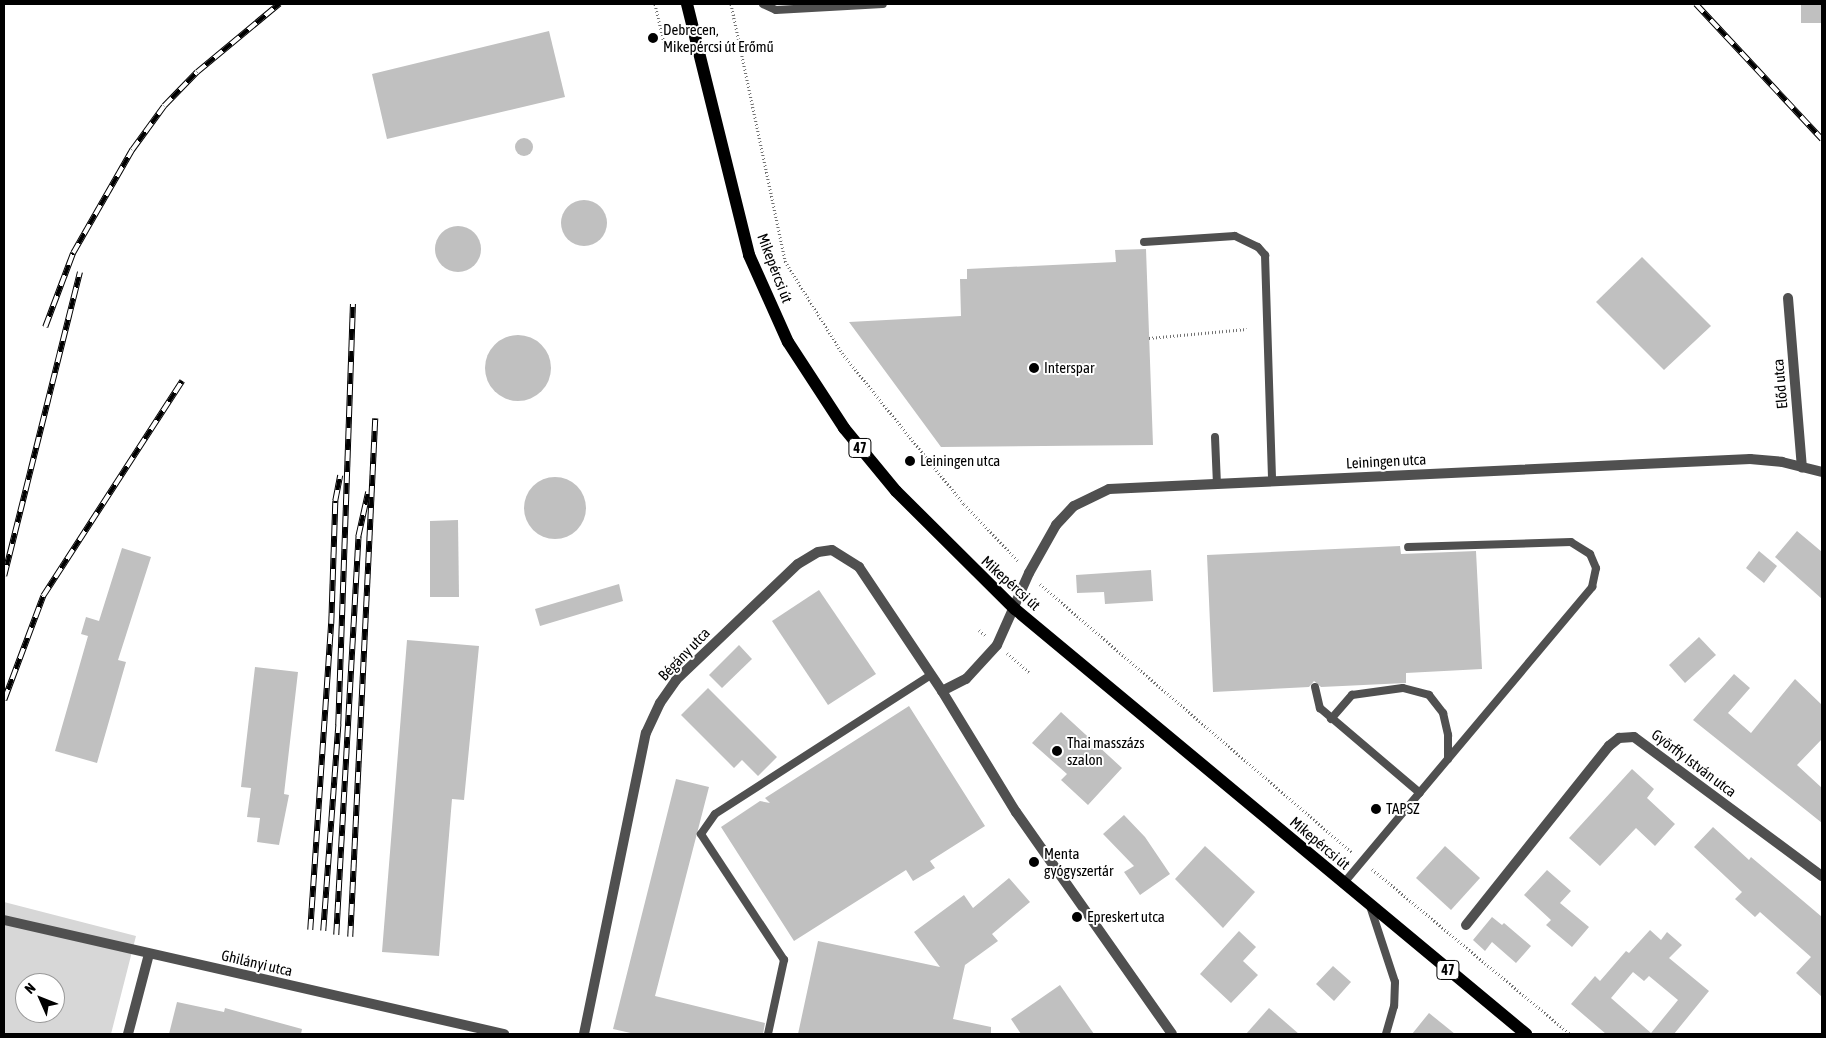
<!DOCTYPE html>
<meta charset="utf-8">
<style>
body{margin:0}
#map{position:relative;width:1826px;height:1038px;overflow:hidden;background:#fff;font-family:"Asap Condensed",sans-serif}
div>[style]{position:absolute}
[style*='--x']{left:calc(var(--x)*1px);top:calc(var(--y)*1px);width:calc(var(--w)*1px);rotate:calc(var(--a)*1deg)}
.green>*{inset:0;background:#d7d7d7}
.building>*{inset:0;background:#c0c0c0}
.round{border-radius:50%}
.path>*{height:3px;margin-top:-1.5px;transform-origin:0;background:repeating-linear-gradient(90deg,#727272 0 1px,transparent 0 3.5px)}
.lane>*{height:8px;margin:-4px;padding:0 4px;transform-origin:4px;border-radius:4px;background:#505050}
.street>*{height:10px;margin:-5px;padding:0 5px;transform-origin:5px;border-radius:5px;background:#505050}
.primary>*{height:12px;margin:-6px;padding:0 6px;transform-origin:6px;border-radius:6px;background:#000}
.rail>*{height:5.5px;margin-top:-2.75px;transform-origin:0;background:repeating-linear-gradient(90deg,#fff 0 11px,#000 0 22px);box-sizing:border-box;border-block:1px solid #000}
.dots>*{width:14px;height:14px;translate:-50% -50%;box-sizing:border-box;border:2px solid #fff;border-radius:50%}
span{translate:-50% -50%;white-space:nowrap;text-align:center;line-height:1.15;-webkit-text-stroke:4px #fff;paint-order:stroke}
.shield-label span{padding:1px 4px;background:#fff;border:1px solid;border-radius:4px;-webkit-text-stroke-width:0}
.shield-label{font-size:14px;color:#000;font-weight:700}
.poi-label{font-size:15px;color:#000}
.left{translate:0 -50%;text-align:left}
.street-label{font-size:15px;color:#000}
.frame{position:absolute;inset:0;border:5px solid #000;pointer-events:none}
.north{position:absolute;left:15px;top:973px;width:50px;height:50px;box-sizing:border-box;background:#fff;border:1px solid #999;border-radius:50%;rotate:314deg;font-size:14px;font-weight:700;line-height:20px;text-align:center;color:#000}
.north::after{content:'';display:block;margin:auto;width:18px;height:22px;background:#000;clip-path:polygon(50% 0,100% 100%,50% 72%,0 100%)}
</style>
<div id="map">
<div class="green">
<i style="clip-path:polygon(evenodd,4px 902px,136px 936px,111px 1034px,4px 1034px,4px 902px,25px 983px,55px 983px,55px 1013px,25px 1013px,25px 983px)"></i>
</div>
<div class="building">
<i style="clip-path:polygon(1801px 4px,1822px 4px,1822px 23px,1801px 23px)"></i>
<i style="clip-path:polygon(549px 31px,565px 97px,387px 139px,372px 74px)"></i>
<i class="round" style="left:515px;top:138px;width:18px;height:18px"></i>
<i class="round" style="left:561px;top:200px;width:46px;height:46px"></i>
<i class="round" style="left:435px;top:226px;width:46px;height:46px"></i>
<i style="clip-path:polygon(1146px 249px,1153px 445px,941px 447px,849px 322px,961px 316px,960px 279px,967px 279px,967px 269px,1116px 262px,1115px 250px)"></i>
<i style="clip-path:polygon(1642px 257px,1711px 326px,1664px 370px,1596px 302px)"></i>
<i class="round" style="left:485px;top:335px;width:66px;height:66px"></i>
<i class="round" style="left:524px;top:477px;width:62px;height:62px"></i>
<i style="clip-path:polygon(458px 520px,459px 597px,430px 597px,430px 521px)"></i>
<i style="clip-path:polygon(1797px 531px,1822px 552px,1822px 599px,1775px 557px)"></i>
<i style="clip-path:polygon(1400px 546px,1401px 554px,1476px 551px,1482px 669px,1406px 673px,1406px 683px,1321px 687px,1314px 681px,1309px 687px,1213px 692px,1207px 555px)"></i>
<i style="clip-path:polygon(122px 548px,151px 557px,118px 660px,126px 662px,97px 763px,55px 751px,88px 636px,81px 634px,86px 617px,99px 621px)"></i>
<i style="clip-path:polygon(1759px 551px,1777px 566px,1764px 583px,1746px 568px)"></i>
<i style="clip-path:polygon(1151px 570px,1153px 601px,1105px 604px,1104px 592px,1077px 593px,1076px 575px)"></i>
<i style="clip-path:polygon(619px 584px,623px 601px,540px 626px,535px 609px)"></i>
<i style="clip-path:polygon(819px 590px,876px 674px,828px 705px,772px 621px)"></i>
<i style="clip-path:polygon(1699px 637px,1716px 655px,1685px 683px,1669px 665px)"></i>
<i style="clip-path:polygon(407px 640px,479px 646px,464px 800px,452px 799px,439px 956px,382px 952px)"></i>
<i style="clip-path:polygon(739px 645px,752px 659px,722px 688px,709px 675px)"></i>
<i style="clip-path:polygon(255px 667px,298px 672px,284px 794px,289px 795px,279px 845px,257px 842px,260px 818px,247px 817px,251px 788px,241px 787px)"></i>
<i style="clip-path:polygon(1734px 674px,1750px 688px,1728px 713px,1751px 733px,1795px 679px,1822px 705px,1822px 739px,1797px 765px,1822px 788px,1822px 823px,1693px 720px)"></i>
<i style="clip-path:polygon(708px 688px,777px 757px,758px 776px,742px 760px,734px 768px,681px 715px)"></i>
<i style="clip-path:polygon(909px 706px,985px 826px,930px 861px,935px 868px,913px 881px,906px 870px,794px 941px,721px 827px,760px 801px,770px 803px,765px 798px)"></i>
<i style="clip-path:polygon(1061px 712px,1122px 768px,1088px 805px,1061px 780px,1067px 774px,1032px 743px)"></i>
<i style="clip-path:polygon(1632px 769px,1654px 789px,1647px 798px,1675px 824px,1655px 846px,1636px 828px,1600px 866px,1569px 838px)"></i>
<i style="clip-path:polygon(676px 779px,709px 787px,655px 996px,765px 1023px,763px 1034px,635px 1034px,613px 1029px)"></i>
<i style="clip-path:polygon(1124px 815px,1145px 837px,1170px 874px,1140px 895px,1124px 872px,1134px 866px,1103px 834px)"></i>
<i style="clip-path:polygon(1713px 827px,1749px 860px,1751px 857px,1822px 917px,1822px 997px,1796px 973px,1811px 957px,1760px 912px,1755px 917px,1735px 899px,1742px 892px,1694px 847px)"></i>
<i style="clip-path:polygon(1205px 846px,1255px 892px,1223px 928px,1175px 879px)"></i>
<i style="clip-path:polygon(1445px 846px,1480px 878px,1451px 910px,1416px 878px)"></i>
<i style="clip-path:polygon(1547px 870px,1571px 891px,1560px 903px,1589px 927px,1572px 947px,1546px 925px,1551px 920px,1524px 895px)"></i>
<i style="clip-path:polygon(1009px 878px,1030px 902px,992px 934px,998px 941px,965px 965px,953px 1019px,991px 1027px,991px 1034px,798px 1034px,818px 941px,940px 967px,914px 932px,964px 895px,973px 908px)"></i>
<i style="clip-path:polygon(1492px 917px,1502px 925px,1504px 923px,1531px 946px,1516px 963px,1492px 942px,1485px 951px,1473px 940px)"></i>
<i style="clip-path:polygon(evenodd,1650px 930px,1661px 940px,1667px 932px,1682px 945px,1669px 958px,1709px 991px,1674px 1034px,1606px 1034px,1571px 1004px,1595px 976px,1600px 981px,1626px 951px,1629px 953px,1650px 930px,1633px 972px,1644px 981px,1649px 976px,1678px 1000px,1651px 1033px,1611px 998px,1633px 972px)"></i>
<i style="clip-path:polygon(1239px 931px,1256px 947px,1243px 961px,1258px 975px,1231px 1003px,1200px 974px)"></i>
<i style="clip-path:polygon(1333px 966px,1351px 982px,1334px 1001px,1316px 984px)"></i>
<i style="clip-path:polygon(1060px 985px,1094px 1034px,1021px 1034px,1011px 1019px)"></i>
<i style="clip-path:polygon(177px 1002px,224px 1012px,225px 1008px,302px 1029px,301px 1034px,169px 1034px)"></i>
<i style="clip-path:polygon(1269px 1008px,1299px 1034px,1246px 1034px)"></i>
<i style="clip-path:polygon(1429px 1013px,1455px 1034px,1412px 1034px)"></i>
</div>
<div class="path">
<i style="--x:655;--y:4;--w:40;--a:77"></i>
<i style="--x:731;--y:4;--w:263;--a:78.1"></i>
<i style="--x:785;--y:261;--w:108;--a:58.2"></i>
<i style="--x:842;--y:353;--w:194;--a:51.1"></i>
<i style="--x:964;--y:504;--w:79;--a:46.5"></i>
<i style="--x:1149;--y:338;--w:98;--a:-5.2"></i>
<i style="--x:1040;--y:584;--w:411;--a:40.7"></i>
<i style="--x:979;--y:630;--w:8;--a:40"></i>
<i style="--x:1007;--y:653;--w:29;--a:41"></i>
<i style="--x:1372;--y:869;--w:258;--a:39.8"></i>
</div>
<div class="lane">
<i style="--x:763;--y:4;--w:14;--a:25"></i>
<i style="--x:776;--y:10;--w:107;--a:-3.2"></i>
<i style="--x:1144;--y:242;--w:91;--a:-3.8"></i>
<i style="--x:1235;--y:236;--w:25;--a:26"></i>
<i style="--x:1258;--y:247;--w:11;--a:49"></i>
<i style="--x:1265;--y:255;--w:227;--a:88.2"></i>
<i style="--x:1215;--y:437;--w:47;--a:87.6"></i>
<i style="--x:1315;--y:687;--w:22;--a:77"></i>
<i style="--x:1320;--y:708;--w:131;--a:40.4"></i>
<i style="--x:1331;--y:719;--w:32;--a:-49"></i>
<i style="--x:1352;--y:695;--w:51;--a:-7.8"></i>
<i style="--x:1403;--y:688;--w:27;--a:15"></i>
<i style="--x:1429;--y:695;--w:23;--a:52"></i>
<i style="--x:1443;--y:713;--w:23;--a:77"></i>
<i style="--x:1448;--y:735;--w:24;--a:90"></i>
<i style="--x:1343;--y:884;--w:388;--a:-50"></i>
<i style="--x:1592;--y:587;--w:19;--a:-78"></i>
<i style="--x:1596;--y:568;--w:15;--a:-113"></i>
<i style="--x:1590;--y:554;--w:22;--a:-148"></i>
<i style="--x:1571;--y:542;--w:163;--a:178.2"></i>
<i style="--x:1370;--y:906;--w:80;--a:71.8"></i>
<i style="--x:1395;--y:982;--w:24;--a:92"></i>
<i style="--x:1394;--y:1006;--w:29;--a:106"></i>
<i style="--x:768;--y:1034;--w:76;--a:-77.8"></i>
<i style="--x:784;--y:960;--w:151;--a:-123.4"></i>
<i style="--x:701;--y:834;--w:24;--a:-55"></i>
<i style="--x:715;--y:814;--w:257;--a:-32.8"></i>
</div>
<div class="street">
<i style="--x:1788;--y:298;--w:170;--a:85.3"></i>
<i style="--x:942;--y:691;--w:27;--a:-27"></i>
<i style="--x:966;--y:679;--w:46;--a:-47.6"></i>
<i style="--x:997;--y:645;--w:79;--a:-66"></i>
<i style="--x:1029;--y:573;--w:55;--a:-60.6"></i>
<i style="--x:1056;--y:525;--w:26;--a:-47"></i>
<i style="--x:1074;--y:506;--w:39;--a:-26"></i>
<i style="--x:1109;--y:489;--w:642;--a:-2.68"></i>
<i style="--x:1750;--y:459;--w:32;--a:5"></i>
<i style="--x:1782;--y:462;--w:41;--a:14"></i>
<i style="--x:4;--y:920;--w:513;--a:12.84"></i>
<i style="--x:1466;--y:925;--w:229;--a:-51.4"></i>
<i style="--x:1609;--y:746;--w:13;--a:-39"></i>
<i style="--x:1619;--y:738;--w:15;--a:-4"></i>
<i style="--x:1634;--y:737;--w:234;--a:36.5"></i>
<i style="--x:128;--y:1034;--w:83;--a:-75.3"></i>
<i style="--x:584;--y:1034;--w:307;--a:-78.4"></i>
<i style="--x:646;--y:733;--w:33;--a:-65"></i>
<i style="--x:660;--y:703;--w:28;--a:-55"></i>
<i style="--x:676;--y:680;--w:168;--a:-43.6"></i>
<i style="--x:798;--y:564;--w:23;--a:-31"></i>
<i style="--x:818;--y:552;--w:14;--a:-8"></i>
<i style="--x:832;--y:550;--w:32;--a:32"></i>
<i style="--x:859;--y:567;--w:149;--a:56.2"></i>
<i style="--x:942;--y:691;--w:142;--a:58.6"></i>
<i style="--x:1016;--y:812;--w:271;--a:54.9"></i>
</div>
<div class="primary">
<i style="--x:687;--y:4;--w:259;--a:76.1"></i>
<i style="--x:749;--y:255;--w:95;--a:65.9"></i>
<i style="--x:788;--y:342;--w:103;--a:56.9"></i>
<i style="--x:844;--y:428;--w:82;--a:50.5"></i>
<i style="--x:896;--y:491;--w:168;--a:44.8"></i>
<i style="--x:1015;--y:609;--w:665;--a:39.75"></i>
</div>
<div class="rail">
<i style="--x:1696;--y:4;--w:185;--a:47"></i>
<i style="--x:45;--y:327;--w:79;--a:-69.3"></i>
<i style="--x:73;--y:253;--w:119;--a:-60.2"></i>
<i style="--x:132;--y:150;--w:54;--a:-54"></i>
<i style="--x:164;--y:106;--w:47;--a:-45.9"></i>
<i style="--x:197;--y:72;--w:107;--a:-39.7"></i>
<i style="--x:4;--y:576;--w:313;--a:-76"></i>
<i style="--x:4;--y:700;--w:111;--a:-69.4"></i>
<i style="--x:43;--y:596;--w:256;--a:-57.1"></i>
<i style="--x:310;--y:930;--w:307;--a:-86.1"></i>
<i style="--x:331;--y:624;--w:123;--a:-88.1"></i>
<i style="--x:335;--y:501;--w:26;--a:-79"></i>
<i style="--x:323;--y:931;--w:207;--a:-85.8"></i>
<i style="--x:338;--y:725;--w:421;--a:-88"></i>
<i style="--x:336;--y:935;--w:399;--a:-86.8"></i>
<i style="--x:358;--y:537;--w:46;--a:-77.5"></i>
<i style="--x:350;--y:937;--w:519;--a:-87.24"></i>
</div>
<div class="dots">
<i style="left:653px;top:38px;background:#000"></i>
<i style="left:1034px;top:368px;background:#000"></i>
<i style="left:910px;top:461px;background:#000"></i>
<i style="left:1057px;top:751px;background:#000"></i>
<i style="left:1376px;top:809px;background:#000"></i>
<i style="left:1034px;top:862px;background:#000"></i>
<i style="left:1077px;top:917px;background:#000"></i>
</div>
<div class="shield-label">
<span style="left:860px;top:448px">47</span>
<span style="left:1448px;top:970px">47</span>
</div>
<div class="poi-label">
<span class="left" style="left:663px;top:38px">Debrecen,<br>Mikepércsi út Erőmű</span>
<span class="left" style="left:1044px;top:368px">Interspar</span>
<span class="left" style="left:920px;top:461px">Leiningen utca</span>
<span class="left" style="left:1067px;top:751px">Thai masszázs<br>szalon</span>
<span class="left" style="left:1386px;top:809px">TAPSZ</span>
<span class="left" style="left:1044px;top:862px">Menta<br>gyógyszertár</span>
<span class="left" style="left:1087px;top:917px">Epreskert utca</span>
</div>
<div class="street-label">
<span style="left:775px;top:268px;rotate:69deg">Mikepércsi út</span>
<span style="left:1780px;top:384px;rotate:-95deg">Előd utca</span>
<span style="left:1386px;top:461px;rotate:-3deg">Leiningen utca</span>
<span style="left:1011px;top:583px;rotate:42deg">Mikepércsi út</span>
<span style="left:684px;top:654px;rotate:-46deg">Bégány utca</span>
<span style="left:1694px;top:763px;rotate:37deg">Györffy István utca</span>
<span style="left:1320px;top:843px;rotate:40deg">Mikepércsi út</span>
<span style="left:257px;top:963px;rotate:13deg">Ghilányi utca</span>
</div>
<div class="frame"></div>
<div class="north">N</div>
</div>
